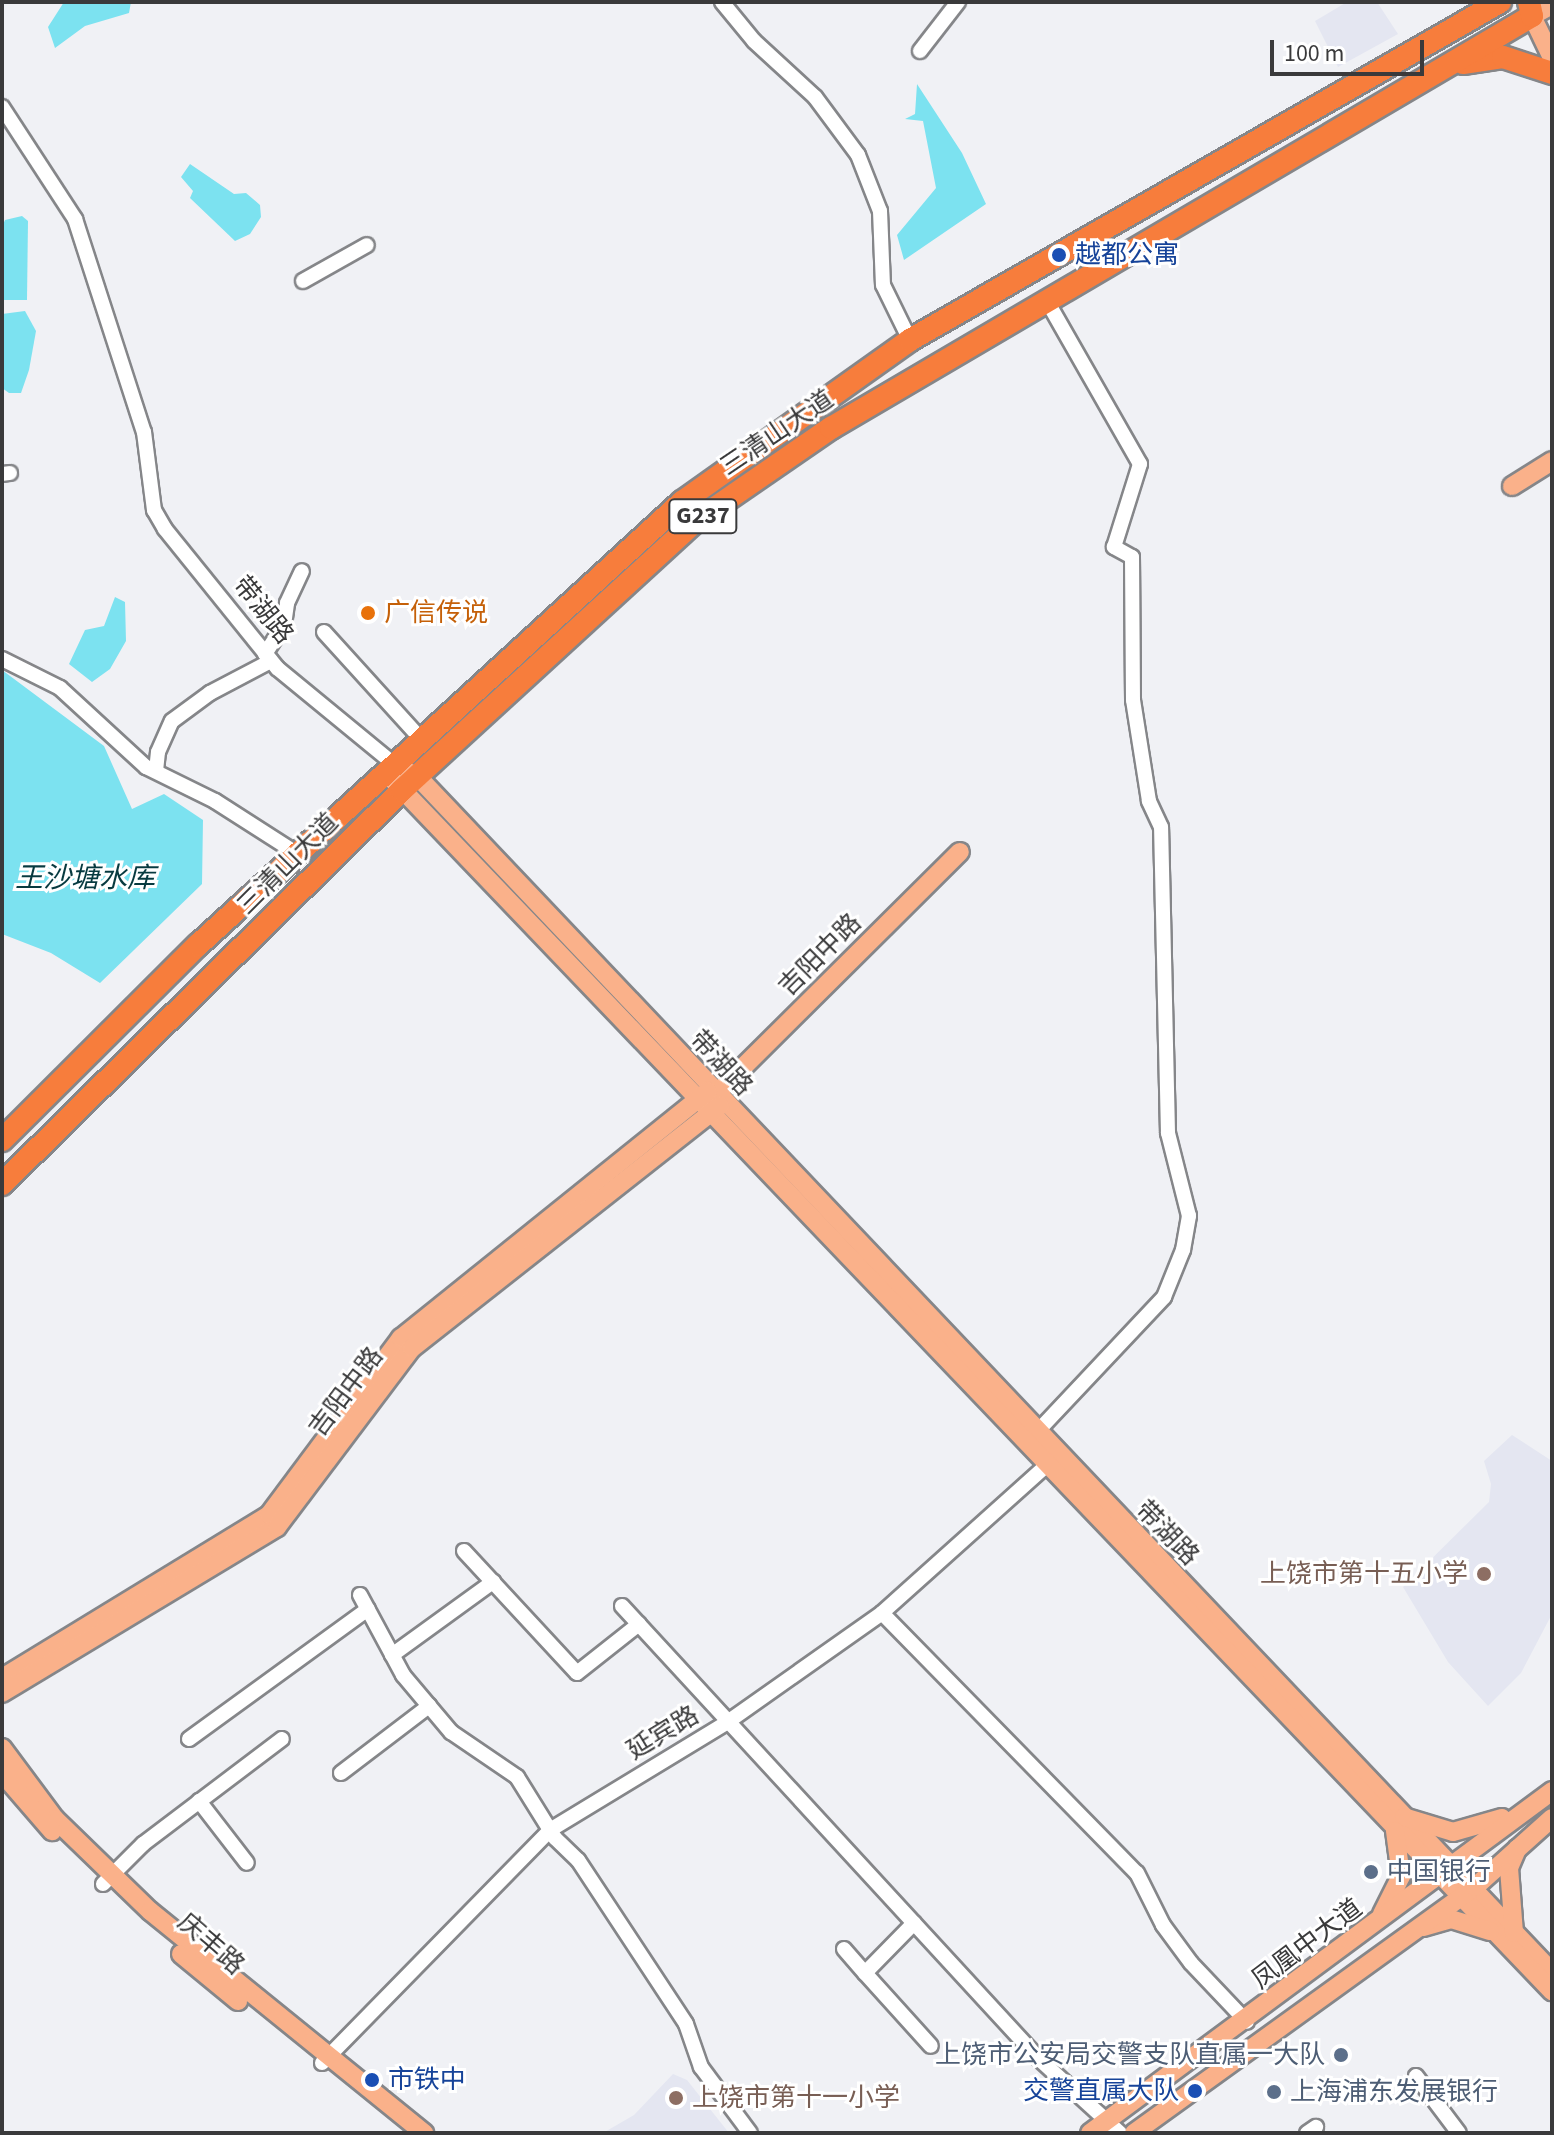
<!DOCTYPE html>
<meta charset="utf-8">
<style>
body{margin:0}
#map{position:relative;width:1554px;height:2135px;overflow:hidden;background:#f0f1f5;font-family:"Source Sans 3","Noto Sans SC",sans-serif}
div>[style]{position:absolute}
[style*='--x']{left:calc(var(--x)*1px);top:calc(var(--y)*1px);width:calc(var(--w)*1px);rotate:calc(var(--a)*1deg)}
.built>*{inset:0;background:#e4e6f1}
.water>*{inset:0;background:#7ce2f0}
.roads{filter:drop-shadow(2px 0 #858689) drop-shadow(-2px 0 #858689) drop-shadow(0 2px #858689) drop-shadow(0 -2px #858689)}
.minor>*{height:14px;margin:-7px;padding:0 7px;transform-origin:7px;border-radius:7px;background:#fff}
.major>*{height:18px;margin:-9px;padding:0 9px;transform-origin:9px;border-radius:9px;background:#fab18a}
.highway>*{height:22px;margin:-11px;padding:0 11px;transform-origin:11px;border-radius:11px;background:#f77d3c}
.dots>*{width:22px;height:22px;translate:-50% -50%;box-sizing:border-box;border:4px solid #fff;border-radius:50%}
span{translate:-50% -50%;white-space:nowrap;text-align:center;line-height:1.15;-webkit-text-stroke:6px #fff;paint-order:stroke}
.shield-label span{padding:2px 6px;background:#fff;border:2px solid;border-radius:6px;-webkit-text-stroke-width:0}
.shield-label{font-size:24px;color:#3a3a3b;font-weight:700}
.transit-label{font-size:26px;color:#164399}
.left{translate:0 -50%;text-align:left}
.right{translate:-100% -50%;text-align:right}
.street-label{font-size:26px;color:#3a3a3b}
.food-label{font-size:26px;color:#c56008}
.education-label{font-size:26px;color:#785e54}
.service-label{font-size:26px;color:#4e5e75}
.water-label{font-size:28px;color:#073a40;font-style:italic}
.frame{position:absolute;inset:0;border:4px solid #3a3a3b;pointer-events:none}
.scale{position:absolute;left:1270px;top:40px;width:154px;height:36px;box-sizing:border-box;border:4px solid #3a3a3b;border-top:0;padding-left:10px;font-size:24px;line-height:28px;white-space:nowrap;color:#3a3a3b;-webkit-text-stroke:6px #fff;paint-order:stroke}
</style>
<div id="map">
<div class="built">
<i style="clip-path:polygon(1347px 2px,1377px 2px,1398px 34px,1338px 67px,1315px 21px)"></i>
<i style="clip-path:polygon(1512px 1435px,1552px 1461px,1552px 1614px,1521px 1673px,1488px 1706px,1448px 1662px,1403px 1587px,1489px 1502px,1491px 1484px,1484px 1461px)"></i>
<i style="clip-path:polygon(673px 2074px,687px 2080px,729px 2133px,603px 2133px,634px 2115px)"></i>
</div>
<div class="water">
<i style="clip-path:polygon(64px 2px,131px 2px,129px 13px,85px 26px,55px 48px,48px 27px)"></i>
<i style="clip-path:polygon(917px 84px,962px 153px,986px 204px,904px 260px,897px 235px,936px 188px,923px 121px,905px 119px,915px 114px)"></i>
<i style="clip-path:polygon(190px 164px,234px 194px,246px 193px,260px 205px,261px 217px,250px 234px,235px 241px,190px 198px,193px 191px,181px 177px)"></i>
<i style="clip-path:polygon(22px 216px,28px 221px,27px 300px,2px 300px,2px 227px,5px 220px)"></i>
<i style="clip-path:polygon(25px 311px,36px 331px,29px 370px,21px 393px,9px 393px,2px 388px,2px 314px)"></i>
<i style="clip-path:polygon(115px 597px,125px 602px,126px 641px,110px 669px,92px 682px,69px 664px,85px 630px,104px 626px)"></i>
<i style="clip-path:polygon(2px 670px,104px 746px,132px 809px,164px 794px,203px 820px,202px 884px,100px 983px,51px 953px,2px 934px)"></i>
</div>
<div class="roads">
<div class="minor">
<i style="--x:722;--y:2;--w:50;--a:50.6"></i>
<i style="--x:754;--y:41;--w:83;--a:42.6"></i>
<i style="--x:815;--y:97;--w:72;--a:53.4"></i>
<i style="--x:858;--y:155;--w:60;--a:68.6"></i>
<i style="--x:880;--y:211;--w:74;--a:87.7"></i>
<i style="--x:883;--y:285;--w:61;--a:63.9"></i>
<i style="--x:920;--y:51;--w:62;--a:-52.2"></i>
<i style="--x:2;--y:107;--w:134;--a:56.9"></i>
<i style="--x:75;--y:219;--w:224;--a:72.1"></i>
<i style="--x:144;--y:432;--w:79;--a:82.7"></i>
<i style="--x:154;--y:510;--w:22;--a:60"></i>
<i style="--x:165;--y:529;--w:179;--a:51.1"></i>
<i style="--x:277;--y:668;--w:153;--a:39.4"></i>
<i style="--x:303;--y:281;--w:73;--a:-29.4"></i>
<i style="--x:2;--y:474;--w:8;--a:-7"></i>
<i style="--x:324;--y:632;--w:146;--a:47.8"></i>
<i style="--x:265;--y:654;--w:35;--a:-57"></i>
<i style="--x:284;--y:625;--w:22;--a:-82"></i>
<i style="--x:287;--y:603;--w:35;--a:-65"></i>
<i style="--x:2;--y:659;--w:65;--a:26.6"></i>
<i style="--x:60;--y:688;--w:117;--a:42.6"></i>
<i style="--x:146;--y:767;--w:77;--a:26.2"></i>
<i style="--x:215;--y:801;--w:98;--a:32.6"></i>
<i style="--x:156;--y:771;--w:19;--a:-84"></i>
<i style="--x:158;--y:752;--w:34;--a:-66"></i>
<i style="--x:172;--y:721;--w:47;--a:-36.4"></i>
<i style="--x:210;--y:693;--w:69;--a:-27.7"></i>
<i style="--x:1036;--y:1433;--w:187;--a:-46.7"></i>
<i style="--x:1164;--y:1297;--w:51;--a:-68"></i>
<i style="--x:1183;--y:1250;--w:35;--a:-80"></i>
<i style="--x:1189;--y:1216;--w:86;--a:-104.2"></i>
<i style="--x:1168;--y:1133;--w:306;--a:-91.3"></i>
<i style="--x:1161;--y:827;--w:29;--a:-115"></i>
<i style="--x:1149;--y:801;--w:102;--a:-99"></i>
<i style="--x:1133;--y:700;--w:143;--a:-90.4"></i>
<i style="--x:1132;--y:557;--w:21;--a:-151"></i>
<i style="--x:1114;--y:547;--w:87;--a:-72.6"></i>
<i style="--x:1140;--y:464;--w:190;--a:-119.7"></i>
<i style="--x:464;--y:1551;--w:166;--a:47.2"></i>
<i style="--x:577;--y:1673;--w:79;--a:-38.3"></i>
<i style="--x:360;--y:1595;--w:91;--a:61.7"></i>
<i style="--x:403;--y:1675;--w:75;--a:49.9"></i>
<i style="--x:451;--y:1732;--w:80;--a:34.3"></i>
<i style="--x:517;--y:1777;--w:72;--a:58.1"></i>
<i style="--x:555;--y:1838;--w:32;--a:44"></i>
<i style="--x:578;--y:1860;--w:196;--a:56.6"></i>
<i style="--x:686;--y:2024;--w:46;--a:70.8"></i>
<i style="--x:701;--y:2067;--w:82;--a:53.4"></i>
<i style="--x:622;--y:1606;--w:614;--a:47.37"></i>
<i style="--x:1038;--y:2058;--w:111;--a:42.4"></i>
<i style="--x:882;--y:1613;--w:364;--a:45.6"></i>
<i style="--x:1137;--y:1873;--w:58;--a:63.4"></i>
<i style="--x:1163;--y:1925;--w:47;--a:53.6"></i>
<i style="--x:1191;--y:1963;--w:81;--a:46.5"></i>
<i style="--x:392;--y:1655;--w:125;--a:-35.9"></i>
<i style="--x:189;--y:1739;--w:221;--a:-36"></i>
<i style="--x:341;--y:1773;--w:111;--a:-37.3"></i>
<i style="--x:199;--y:1801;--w:78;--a:52.3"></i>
<i style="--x:103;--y:1884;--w:57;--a:-45"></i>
<i style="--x:143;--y:1844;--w:174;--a:-37.1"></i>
<i style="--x:914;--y:1923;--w:70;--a:134.4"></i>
<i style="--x:865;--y:1973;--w:98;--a:47.9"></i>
<i style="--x:844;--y:1949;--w:32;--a:49"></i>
<i style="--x:322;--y:2063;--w:326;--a:-45.6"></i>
<i style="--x:550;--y:1830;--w:210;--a:-31.3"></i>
<i style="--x:729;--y:1721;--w:187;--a:-35.2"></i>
<i style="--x:882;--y:1613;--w:222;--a:-41.9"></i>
<i style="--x:1416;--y:2076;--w:71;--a:53"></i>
<i style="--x:1307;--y:2133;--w:11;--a:-34"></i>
</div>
<div class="major">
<i style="--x:1552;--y:5;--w:23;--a:151"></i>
<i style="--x:1532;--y:16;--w:47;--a:64.5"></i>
<i style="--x:1512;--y:486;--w:47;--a:-32"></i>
<i style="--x:395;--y:765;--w:26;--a:28"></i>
<i style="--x:418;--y:777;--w:1647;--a:46.5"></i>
<i style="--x:394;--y:781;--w:1675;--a:46.26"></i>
<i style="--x:715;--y:1095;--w:345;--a:-44.8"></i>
<i style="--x:2;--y:1678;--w:313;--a:-31.4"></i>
<i style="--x:269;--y:1515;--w:221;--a:-53.3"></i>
<i style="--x:401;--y:1338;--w:394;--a:-38.8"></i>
<i style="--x:2;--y:1693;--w:321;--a:-31.1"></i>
<i style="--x:277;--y:1527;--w:224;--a:-53"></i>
<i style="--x:412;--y:1348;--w:392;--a:-38.2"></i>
<i style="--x:2;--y:1748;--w:89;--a:53.3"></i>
<i style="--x:55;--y:1819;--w:132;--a:44.1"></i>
<i style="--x:150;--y:1911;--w:353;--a:39"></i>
<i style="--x:2;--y:1773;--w:77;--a:49.2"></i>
<i style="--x:1404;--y:1817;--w:51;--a:17"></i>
<i style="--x:1453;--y:1832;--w:51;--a:-15.9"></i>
<i style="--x:1382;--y:1914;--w:42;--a:-63.4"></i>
<i style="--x:1401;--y:1876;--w:45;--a:-97.6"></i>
<i style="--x:1423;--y:1927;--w:29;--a:-16"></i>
<i style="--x:1451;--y:1919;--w:41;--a:17.1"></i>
<i style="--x:1514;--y:1933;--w:65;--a:-94.4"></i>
<i style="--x:1509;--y:1868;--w:21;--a:-67"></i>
<i style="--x:181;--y:1954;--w:74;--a:39.5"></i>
<i style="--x:1090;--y:2133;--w:575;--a:-36.51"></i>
<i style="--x:1134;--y:2133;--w:420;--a:-35.8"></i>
<i style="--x:1475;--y:1887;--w:103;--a:-41.9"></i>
</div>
<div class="highway">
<i style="--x:1463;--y:63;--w:40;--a:-8.5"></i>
<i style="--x:1503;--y:57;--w:52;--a:18.1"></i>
<i style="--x:2;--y:1140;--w:276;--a:-44.9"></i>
<i style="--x:198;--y:945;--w:656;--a:-42.47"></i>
<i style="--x:682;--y:502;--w:280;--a:-35.4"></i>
<i style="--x:910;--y:340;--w:680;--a:-29.81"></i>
<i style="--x:2;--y:1184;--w:561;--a:-44.57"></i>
<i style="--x:402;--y:790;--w:398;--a:-42.5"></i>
<i style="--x:696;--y:521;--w:164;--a:-34.6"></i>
<i style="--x:831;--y:428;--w:813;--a:-30.44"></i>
<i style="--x:1532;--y:16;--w:14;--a:-102"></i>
</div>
</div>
<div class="dots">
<i style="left:1059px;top:255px;background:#1a4fb4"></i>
<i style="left:368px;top:613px;background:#e8710a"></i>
<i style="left:1484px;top:1574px;background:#8d6e63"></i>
<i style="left:1371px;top:1872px;background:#5c6f8a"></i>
<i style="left:1341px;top:2055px;background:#5c6f8a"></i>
<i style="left:372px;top:2080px;background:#1a4fb4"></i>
<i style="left:1195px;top:2091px;background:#1a4fb4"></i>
<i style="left:1274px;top:2092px;background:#5c6f8a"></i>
<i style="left:676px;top:2098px;background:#8d6e63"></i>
</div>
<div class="shield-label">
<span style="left:703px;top:516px">G237</span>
</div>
<div class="transit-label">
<span class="left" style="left:1075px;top:255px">越都公寓</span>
<span class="left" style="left:388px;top:2080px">市铁中</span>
<span class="right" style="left:1179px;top:2091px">交警直属大队</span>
</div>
<div class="street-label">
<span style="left:777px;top:433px;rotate:-34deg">三清山大道</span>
<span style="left:263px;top:610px;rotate:51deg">带湖路</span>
<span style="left:288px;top:864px;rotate:-45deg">三清山大道</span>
<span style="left:820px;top:955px;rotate:-45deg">吉阳中路</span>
<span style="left:721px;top:1063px;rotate:47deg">带湖路</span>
<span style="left:346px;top:1392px;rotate:-53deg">吉阳中路</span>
<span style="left:1167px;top:1533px;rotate:46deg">带湖路</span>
<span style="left:663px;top:1733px;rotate:-31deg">延宾路</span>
<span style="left:211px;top:1944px;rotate:41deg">庆丰路</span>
<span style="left:1307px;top:1944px;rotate:-37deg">凤凰中大道</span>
</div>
<div class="food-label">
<span class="left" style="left:384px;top:613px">广信传说</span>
</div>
<div class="education-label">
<span class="right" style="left:1468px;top:1574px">上饶市第十五小学</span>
<span class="left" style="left:692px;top:2098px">上饶市第十一小学</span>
</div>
<div class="service-label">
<span class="left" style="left:1387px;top:1872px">中国银行</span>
<span class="right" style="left:1325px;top:2055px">上饶市公安局交警支队直属一大队</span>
<span class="left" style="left:1290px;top:2092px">上海浦东发展银行</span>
</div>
<div class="water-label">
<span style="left:85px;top:878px">王沙塘水库</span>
</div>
<div class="frame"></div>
<div class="scale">100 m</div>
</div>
